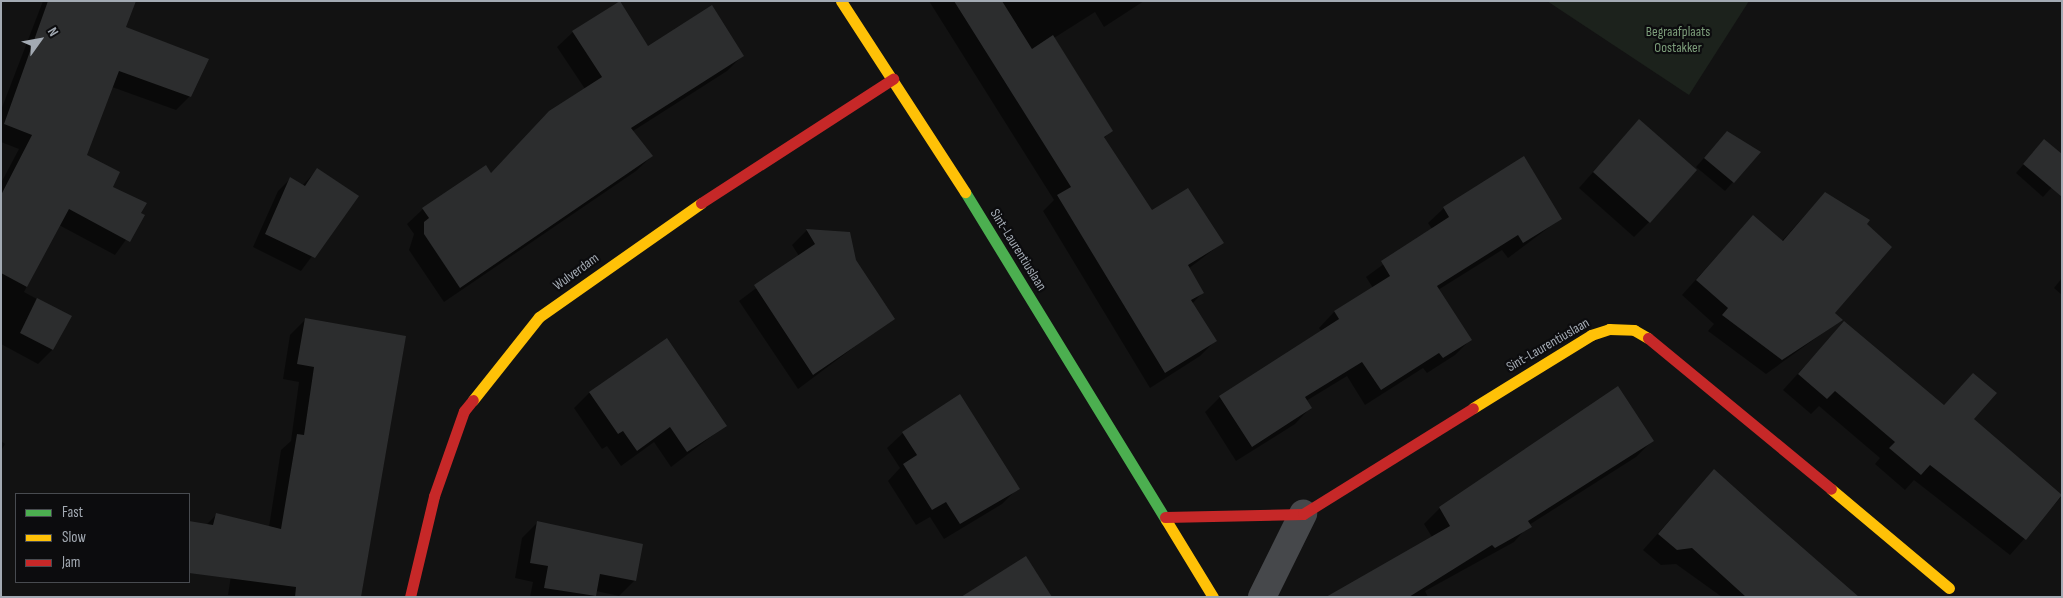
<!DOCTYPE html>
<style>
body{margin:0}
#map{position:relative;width:2063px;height:598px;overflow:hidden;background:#121212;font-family:"Sofia Sans Condensed",sans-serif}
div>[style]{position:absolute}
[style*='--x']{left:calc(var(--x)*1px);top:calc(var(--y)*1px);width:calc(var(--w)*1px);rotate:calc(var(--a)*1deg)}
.green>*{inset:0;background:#1c221c}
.shadow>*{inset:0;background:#0007}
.building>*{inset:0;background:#2c2d2e}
.street>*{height:28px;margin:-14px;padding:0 14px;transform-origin:14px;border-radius:14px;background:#46484b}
.fast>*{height:11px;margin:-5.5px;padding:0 5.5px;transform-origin:5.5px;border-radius:5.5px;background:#4caf50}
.slow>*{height:11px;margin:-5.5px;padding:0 5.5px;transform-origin:5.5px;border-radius:5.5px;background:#ffc107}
.jam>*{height:11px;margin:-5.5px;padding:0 5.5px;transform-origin:5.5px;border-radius:5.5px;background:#c62828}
span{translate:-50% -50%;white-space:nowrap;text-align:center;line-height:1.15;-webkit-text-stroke:4.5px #0c0c0e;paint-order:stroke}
.park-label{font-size:14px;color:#7c9d7a}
.street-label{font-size:14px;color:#a3aab3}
.frame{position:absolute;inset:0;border:2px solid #a3aab3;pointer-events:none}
.legend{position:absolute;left:15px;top:493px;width:175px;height:90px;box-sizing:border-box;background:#0c0c0e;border:1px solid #484b50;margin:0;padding:6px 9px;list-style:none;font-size:15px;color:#a3aab3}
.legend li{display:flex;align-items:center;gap:10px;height:25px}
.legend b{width:25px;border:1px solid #484b50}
.north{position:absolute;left:15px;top:15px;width:50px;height:50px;-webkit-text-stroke:4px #0c0c0e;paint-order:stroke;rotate:58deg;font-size:14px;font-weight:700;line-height:20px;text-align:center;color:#a3aab3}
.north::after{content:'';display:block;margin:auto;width:18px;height:22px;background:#a3aab3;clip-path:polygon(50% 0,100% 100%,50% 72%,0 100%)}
</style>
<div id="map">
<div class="green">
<i style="clip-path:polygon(1547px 1px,1749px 1px,1689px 95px)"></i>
</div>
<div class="shadow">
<i style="clip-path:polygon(43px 1px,134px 1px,124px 28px,190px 96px,176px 110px,112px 87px,85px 156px,111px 187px,143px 216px,115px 255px,59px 225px,24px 292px,70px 317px,52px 350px,38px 364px,1px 344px,1px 183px,19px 149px,1px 142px,1px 110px)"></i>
<i style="clip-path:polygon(929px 1px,1144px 1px,1104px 27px,1095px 12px,1054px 38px,1111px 131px,1104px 138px,1152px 212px,1222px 243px,1188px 269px,1203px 292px,1192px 304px,1215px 341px,1200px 356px,1150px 388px,1043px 211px,1054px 200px)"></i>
<i style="clip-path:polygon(573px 32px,647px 47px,742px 56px,727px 71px,633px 131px,652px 156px,636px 171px,444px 302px,409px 250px,414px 234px,407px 224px,423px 209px,490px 174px,585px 89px,557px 47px)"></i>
<i style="clip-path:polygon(1639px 120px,1649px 222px,1634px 237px,1579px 188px)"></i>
<i style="clip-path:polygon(1719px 141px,1759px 152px,1725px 191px,1696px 167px)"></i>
<i style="clip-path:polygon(2044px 141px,2062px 176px,2043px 197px,2016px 173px)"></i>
<i style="clip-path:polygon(317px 170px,357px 196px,301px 271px,253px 247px,278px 191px,291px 178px,302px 186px)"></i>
<i style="clip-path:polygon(1825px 193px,1834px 313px,1841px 320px,1766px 374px,1708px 331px,1714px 324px,1682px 295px,1753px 216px,1781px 242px)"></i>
<i style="clip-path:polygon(1444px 208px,1560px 219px,1508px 258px,1502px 250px,1438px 290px,1470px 340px,1455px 355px,1427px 373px,1423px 368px,1365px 405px,1347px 376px,1306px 401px,1310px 408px,1295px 424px,1236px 461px,1205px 412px,1220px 397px,1322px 332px,1319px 328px,1334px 312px,1373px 288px,1366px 277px,1432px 229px,1428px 223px)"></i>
<i style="clip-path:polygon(807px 230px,849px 233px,855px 260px,893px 318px,798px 389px,739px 301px,799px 256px,792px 245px)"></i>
<i style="clip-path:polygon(2062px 278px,2062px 295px,2054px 288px)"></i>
<i style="clip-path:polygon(306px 319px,360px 597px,228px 595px,232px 569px,201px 530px,216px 515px,269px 527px,281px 450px,291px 441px,299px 382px,283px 379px,290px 335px)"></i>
<i style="clip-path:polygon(1844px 323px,1943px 406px,1973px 374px,1972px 419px,2062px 496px,2010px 555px,1914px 480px,1905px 490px,1875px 464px,1880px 458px,1819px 406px,1811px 414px,1783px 390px)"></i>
<i style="clip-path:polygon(1618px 388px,1652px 441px,1636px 457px,1529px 525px,1514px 542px,1425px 591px,1428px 597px,1334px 597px,1432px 537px,1424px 524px,1440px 508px)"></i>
<i style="clip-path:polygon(589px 393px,725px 426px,671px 467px,654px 442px,621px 466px,607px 446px,602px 449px,574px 408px)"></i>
<i style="clip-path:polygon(903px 433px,1018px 488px,1002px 504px,944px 539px,930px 517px,916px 525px,888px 481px,900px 468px,887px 448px)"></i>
<i style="clip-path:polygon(1px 441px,5px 444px,1px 451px)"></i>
<i style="clip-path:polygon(1714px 471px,1852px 597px,1722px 597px,1676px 564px,1661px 565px,1643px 550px)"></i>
<i style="clip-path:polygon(538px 522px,635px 580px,619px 596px,596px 591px,593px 597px,530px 597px,533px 582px,515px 578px,522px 538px)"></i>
</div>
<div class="building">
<i style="clip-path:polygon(48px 1px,136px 1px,126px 27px,209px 59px,191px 97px,119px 71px,87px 155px,120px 172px,113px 187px,147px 203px,141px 213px,145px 215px,130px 242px,69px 209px,27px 287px,1px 273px,1px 195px,32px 135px,4px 124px)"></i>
<i style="clip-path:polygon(620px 1px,648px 46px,712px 5px,744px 56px,631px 128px,653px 156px,460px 288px,424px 234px,424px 222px,429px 218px,422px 208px,486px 165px,491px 173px,549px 111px,602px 77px,572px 31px)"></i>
<i style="clip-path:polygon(954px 1px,1002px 1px,1032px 49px,1053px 35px,1113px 131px,1104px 137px,1152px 210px,1188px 188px,1224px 243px,1188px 265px,1204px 293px,1191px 300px,1217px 341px,1165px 373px,1057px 195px,1071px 187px)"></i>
<i style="clip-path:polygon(1639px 119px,1697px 170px,1650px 223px,1593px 172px)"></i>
<i style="clip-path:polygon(1727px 131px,1761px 152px,1734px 183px,1704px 158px)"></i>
<i style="clip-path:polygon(2044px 139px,2062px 154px,2062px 197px,2023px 164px)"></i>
<i style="clip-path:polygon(1524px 156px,1562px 219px,1523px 243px,1518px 235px,1437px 286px,1472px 340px,1443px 358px,1439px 353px,1381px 390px,1362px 362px,1305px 397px,1312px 408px,1252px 447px,1219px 396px,1339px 319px,1334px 311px,1390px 276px,1381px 261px,1449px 217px,1443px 207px)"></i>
<i style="clip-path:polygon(317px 168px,359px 196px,315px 258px,265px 234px,290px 177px,305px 186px)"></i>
<i style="clip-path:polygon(1825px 192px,1870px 220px,1867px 224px,1892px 247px,1835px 313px,1843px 320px,1782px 360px,1722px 315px,1728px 308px,1696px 280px,1753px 215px,1783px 241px)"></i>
<i style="clip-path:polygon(806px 229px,850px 232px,856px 260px,895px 319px,813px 375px,754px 285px,815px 244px)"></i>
<i style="clip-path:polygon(37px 298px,72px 316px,53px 350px,20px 333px)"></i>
<i style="clip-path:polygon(305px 318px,406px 336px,361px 597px,295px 597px,296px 587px,189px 573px,189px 521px,213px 525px,216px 513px,281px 529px,297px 434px,304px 435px,314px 367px,297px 364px)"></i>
<i style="clip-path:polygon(1844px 321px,1944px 405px,1973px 373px,1997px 393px,1974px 419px,2062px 495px,2026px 540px,1930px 465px,1921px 475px,1889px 448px,1895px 442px,1835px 391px,1827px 399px,1798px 374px)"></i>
<i style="clip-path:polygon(667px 338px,727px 426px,687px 452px,670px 427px,637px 451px,623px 431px,618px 434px,589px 392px)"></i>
<i style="clip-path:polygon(1618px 386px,1654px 441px,1528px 521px,1532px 527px,1495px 548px,1492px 545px,1409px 597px,1326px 597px,1450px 526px,1439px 507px)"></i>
<i style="clip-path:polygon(960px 394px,1020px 489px,960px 524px,946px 502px,932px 510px,903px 464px,917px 455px,902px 432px)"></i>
<i style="clip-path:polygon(1714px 469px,1764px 514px,1859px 597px,1746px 597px,1692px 548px,1677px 550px,1658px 534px)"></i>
<i style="clip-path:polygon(537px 521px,643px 544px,636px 581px,600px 574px,596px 596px,544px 588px,548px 566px,530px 563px)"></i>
<i style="clip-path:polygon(1026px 556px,1052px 597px,961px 597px)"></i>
</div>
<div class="street">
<i style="--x:1262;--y:597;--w:93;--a:-63.7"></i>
</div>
<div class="fast">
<i style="--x:965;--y:192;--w:385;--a:58.5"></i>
</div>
<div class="slow">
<i style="--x:841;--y:1;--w:228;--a:57"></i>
<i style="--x:473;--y:400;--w:106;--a:-51.5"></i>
<i style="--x:539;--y:317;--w:198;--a:-35.1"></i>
<i style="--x:1473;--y:408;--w:139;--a:-31.7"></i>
<i style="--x:1591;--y:335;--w:19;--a:-18"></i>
<i style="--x:1609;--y:329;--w:25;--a:2"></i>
<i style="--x:1634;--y:330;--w:16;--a:30"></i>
<i style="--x:1831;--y:489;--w:154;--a:40"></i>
<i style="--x:1166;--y:520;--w:90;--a:58.6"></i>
</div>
<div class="jam">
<i style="--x:701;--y:203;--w:229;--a:-32.9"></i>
<i style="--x:1648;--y:338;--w:237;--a:39.5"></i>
<i style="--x:1165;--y:517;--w:138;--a:-1.2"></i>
<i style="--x:1303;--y:514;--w:200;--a:-31.9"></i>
<i style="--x:410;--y:597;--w:104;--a:-76.6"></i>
<i style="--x:434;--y:496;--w:90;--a:-70.6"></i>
<i style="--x:464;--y:411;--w:14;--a:-51"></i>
</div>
<div class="park-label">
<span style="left:1678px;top:40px">Begraafplaats<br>Oostakker</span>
</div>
<div class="street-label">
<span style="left:1018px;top:250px;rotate:58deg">Sint-Laurentiuslaan</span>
<span style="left:576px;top:272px;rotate:-36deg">Wulverdam</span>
<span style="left:1548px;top:345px;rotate:-30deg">Sint-Laurentiuslaan</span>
</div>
<div class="frame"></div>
<ul class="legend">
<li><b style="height:6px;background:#4caf50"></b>Fast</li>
<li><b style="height:6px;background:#ffc107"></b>Slow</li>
<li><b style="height:6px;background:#c62828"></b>Jam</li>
</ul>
<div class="north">N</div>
</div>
